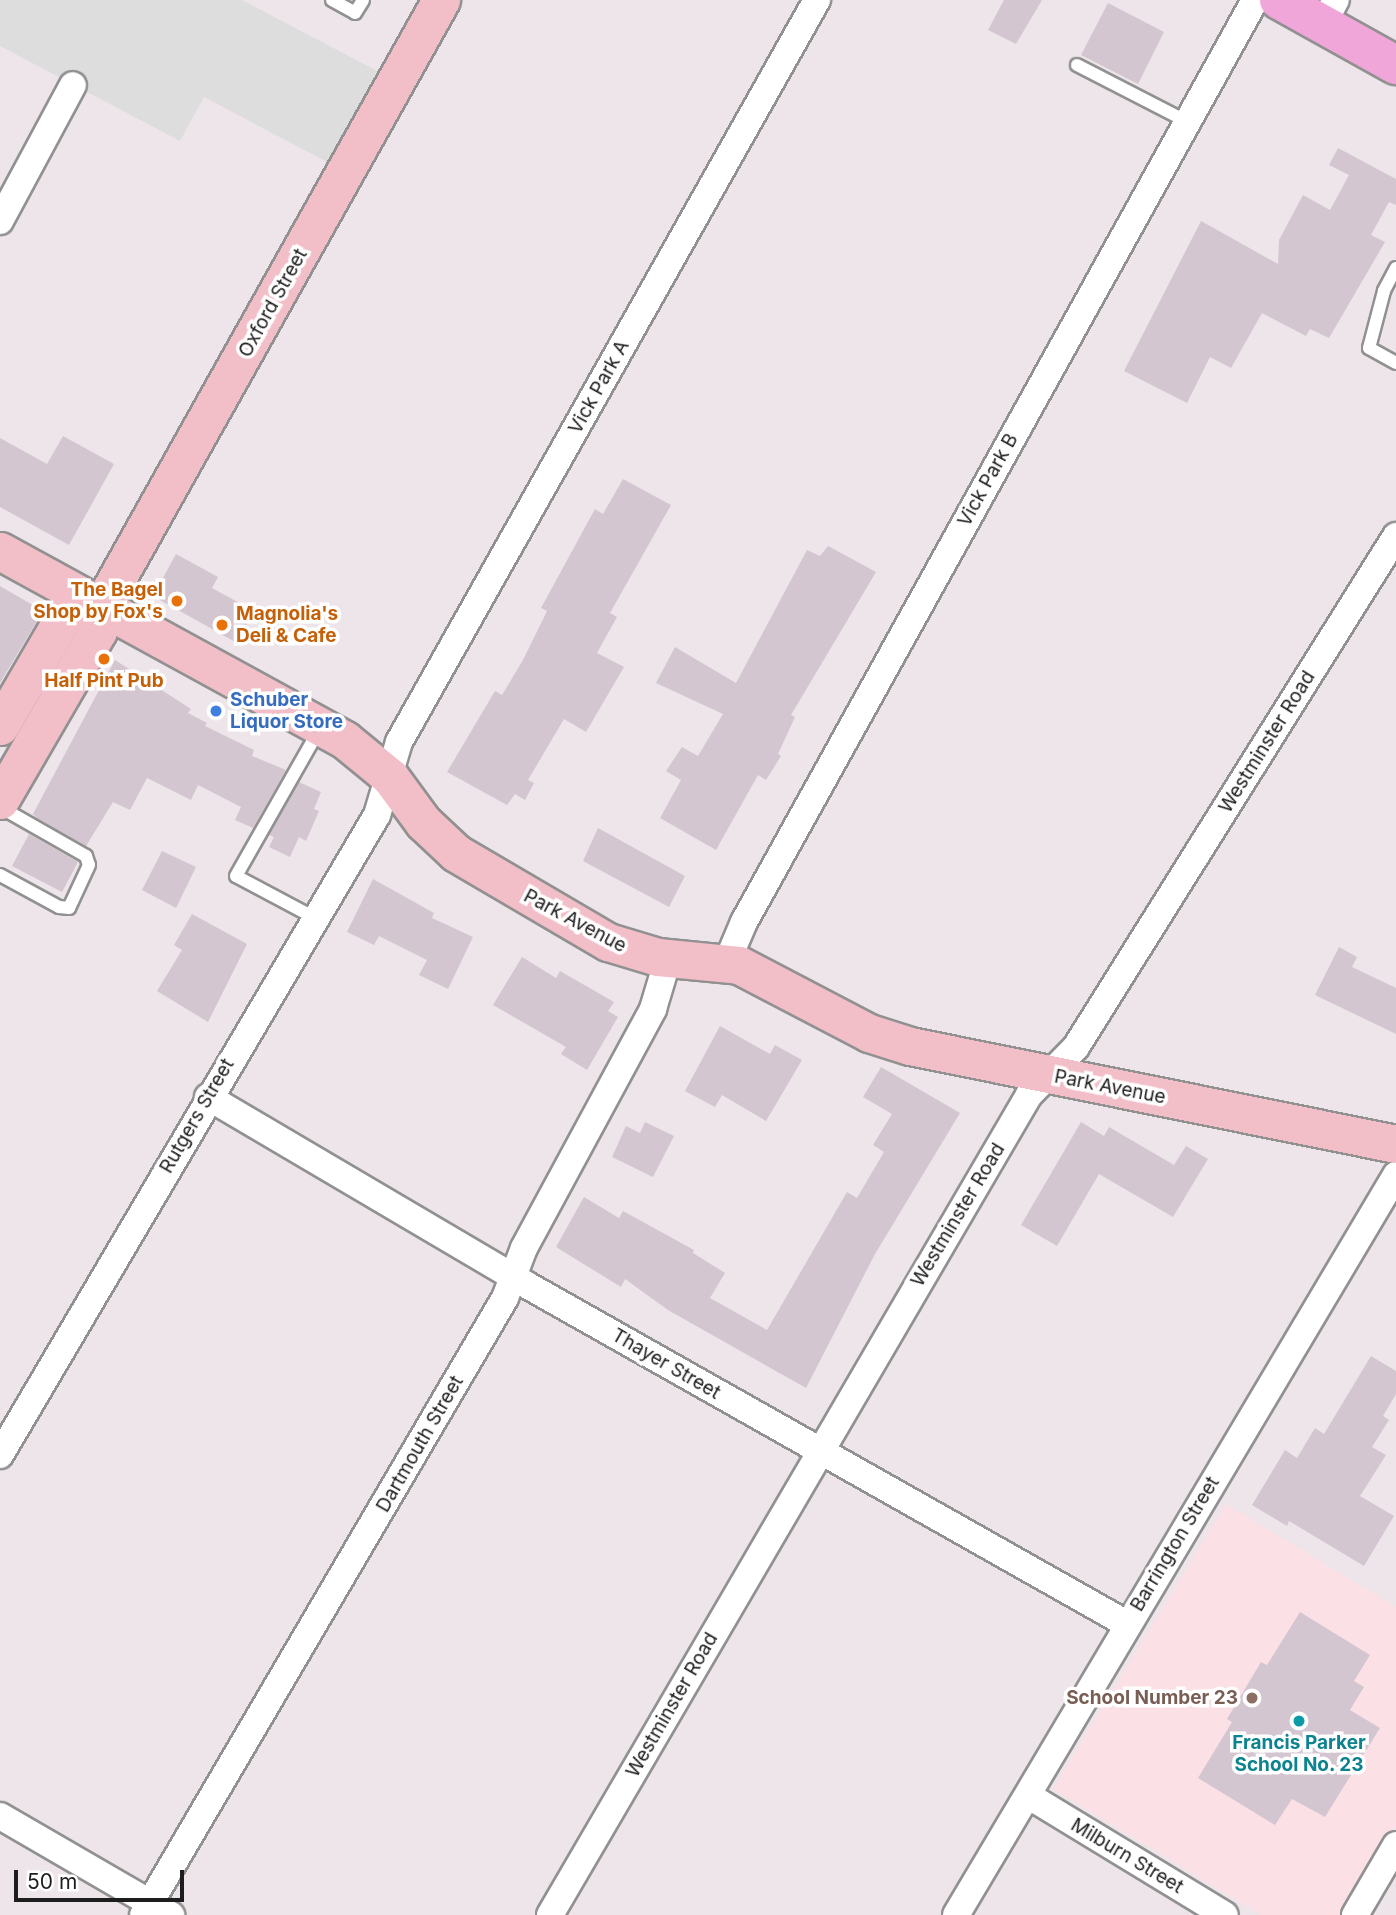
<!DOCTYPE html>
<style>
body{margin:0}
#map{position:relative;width:1396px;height:1915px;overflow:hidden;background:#ede5ea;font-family:Inter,sans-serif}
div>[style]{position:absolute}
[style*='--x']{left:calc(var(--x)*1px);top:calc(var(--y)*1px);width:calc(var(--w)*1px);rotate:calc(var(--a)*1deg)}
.education>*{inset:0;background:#fbe0e6}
.parking>*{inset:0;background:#ddd}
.building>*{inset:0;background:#d3c6d1}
.roads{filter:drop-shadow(2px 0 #919191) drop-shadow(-2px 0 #919191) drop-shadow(0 2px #919191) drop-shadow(0 -2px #919191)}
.lane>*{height:12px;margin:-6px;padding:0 6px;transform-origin:6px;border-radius:6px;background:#fff}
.street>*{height:26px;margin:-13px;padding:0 13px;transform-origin:13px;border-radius:13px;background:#fff}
.secondary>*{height:37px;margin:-18.5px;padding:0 18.5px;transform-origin:18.5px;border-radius:18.5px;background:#f2bec8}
.primary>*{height:38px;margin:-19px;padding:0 19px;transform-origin:19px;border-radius:19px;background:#f1a6d9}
.dots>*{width:19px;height:19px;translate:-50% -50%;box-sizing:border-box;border:4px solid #fff;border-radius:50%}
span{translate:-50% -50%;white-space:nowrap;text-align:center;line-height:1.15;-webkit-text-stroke:7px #fff;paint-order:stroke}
.street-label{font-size:19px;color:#1d1d1d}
.food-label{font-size:19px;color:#c56008;font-weight:700}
.right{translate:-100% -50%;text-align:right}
.left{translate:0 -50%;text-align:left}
.shop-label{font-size:19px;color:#366cbe;font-weight:700}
.education-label{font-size:19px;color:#785e54;font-weight:700}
.culture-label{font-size:19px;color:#0d838f;font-weight:700}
.scale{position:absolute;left:14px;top:1870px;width:170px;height:32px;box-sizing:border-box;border:4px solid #1d1d1d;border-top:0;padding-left:9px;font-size:21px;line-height:24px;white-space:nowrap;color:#1d1d1d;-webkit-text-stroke:5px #fff;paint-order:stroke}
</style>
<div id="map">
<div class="education">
<i style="clip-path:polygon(1226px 1504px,1396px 1607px,1396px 1824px,1341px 1915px,1261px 1915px,1053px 1789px)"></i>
</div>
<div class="parking">
<i style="clip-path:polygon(0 0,242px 0,377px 71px,329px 163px,204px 97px,180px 141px,0 46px)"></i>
</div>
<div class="building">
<i style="clip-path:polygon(1004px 0,1042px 0,1016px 44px,988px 30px)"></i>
<i style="clip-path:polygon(1108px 3px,1164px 32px,1138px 84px,1081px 55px)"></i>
<i style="clip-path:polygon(1338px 148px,1396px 179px,1396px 205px,1389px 202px,1371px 235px,1385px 242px,1329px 338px,1310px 329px,1306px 336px,1262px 313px,1231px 368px,1210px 357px,1187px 403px,1124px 371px,1201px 221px,1278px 264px,1279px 240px,1303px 195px,1330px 210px,1349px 175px,1329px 165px)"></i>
<i style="clip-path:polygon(63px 436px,114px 464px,69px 545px,0 507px,0 438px,47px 464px)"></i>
<i style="clip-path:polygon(623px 479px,671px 505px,610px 613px,617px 617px,597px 653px,624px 667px,586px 732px,564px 719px,528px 780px,534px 783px,525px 800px,515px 794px,507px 805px,447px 772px,495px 691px,502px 695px,523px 660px,547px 611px,541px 608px,595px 509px,603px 514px)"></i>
<i style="clip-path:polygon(828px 546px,876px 572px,791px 715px,795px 717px,778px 754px,781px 756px,766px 780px,758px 775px,716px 850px,660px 818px,681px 780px,666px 771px,682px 747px,698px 756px,723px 714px,656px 683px,675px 647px,736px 683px,807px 550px,820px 556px)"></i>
<i style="clip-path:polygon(176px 554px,218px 577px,212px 588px,254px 611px,237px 643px,153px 596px)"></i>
<i style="clip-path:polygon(0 586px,43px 611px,0 683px)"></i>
<i style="clip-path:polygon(115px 660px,191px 709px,188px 713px,207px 723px,205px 726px,254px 750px,252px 756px,286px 770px,253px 828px,235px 820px,241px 807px,198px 785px,191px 800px,147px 778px,130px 810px,113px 802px,86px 846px,37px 818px,33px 814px)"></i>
<i style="clip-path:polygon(299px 782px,321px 792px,314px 809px,319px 811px,306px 841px,299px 837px,290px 857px,269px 847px,274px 837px,269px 835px)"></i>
<i style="clip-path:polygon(598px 828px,685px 876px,669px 907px,583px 861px)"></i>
<i style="clip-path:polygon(29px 834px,78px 862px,62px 892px,12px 866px)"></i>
<i style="clip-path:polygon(162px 851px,196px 867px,176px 908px,142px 890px)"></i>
<i style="clip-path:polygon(373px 879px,434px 913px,432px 918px,473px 937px,448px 989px,419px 975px,427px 960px,379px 936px,374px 945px,347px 932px)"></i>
<i style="clip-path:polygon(192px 914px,247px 944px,208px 1022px,157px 991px,182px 950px,174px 945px)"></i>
<i style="clip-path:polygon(1339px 947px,1357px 957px,1352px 967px,1396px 988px,1396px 1034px,1315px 995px)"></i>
<i style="clip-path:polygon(522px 957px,556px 978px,560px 971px,614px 1002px,608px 1011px,618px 1017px,587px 1070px,561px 1054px,566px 1047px,493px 1005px)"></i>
<i style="clip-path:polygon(720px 1026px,770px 1054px,775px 1045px,802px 1060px,766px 1121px,722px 1095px,715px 1107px,685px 1091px)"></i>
<i style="clip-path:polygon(881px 1067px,960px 1113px,875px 1254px,806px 1388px,668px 1310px,625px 1279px,621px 1287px,556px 1247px,584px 1197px,619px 1218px,623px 1211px,694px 1250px,693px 1253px,725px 1273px,710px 1298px,767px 1330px,847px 1192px,857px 1198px,884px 1152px,873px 1145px,892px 1114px,863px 1097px)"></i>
<i style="clip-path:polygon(645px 1122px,674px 1136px,653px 1177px,612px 1157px,626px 1126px,640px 1133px)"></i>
<i style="clip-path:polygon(1081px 1122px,1104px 1136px,1109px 1127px,1174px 1165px,1186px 1146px,1208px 1159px,1173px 1217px,1099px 1174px,1057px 1246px,1021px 1225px)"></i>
<i style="clip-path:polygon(1371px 1356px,1396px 1371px,1396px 1394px,1383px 1416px,1389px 1420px,1372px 1447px,1386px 1455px,1360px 1496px,1394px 1516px,1364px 1566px,1289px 1521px,1287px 1526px,1252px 1505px,1285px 1450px,1297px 1458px,1315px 1428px,1324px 1434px)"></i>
<i style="clip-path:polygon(1300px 1612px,1370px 1655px,1354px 1681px,1364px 1687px,1350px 1710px,1380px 1728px,1325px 1817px,1292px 1799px,1275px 1825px,1198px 1778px,1232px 1722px,1227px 1719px,1261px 1662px,1267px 1665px)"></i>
</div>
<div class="roads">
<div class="lane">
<i style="--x:332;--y:0;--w:26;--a:29"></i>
<i style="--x:355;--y:13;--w:15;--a:-58"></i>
<i style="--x:1077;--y:65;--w:123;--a:27.2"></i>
<i style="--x:1396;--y:268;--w:26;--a:118"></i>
<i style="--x:1384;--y:291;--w:59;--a:104.7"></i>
<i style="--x:1369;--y:348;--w:31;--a:29"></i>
<i style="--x:0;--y:807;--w:99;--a:29.7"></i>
<i style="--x:86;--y:856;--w:9;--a:72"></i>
<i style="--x:89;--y:865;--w:47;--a:114.9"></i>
<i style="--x:69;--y:908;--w:10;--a:-174"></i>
<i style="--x:59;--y:907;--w:67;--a:-151.5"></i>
<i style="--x:315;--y:918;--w:89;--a:-152"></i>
<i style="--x:236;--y:876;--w:168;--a:-60.4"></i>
</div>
<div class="street">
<i style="--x:1323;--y:24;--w:27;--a:-62"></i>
<i style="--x:0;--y:221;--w:154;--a:-61.8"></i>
<i style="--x:727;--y:962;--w:43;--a:-67"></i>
<i style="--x:744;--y:922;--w:1054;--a:-61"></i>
<i style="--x:208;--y:1097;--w:368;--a:30.5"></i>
<i style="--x:525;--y:1284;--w:691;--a:29.46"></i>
<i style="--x:0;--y:1455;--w:743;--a:-59.5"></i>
<i style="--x:377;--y:815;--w:76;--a:-73.2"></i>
<i style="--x:399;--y:742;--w:852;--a:-60.61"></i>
<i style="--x:1029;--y:1796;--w:229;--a:31.3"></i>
<i style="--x:0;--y:1816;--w:198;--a:30.1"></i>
<i style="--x:143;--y:1915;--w:715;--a:-59.6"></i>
<i style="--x:505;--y:1298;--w:53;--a:-69.2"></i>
<i style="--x:524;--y:1248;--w:272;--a:-61.6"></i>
<i style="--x:653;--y:1009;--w:52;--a:-73.3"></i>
<i style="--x:550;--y:1915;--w:950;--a:-59.71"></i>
<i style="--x:1029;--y:1095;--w:67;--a:-45.6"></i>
<i style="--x:1076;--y:1047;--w:603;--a:-57.94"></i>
<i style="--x:956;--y:1915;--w:861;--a:-59.26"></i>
<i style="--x:1355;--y:1915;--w:81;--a:-59.6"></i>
</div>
<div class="secondary">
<i style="--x:0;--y:551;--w:393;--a:28.7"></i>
<i style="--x:345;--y:740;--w:58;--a:39.4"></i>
<i style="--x:390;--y:777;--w:56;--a:53.7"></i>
<i style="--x:423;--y:822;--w:45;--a:43.2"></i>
<i style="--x:456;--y:853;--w:176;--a:30.4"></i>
<i style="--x:608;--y:942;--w:52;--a:16.7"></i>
<i style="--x:658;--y:957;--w:81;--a:5.6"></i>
<i style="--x:739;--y:965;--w:147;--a:27.6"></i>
<i style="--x:869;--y:1033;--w:43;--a:17.6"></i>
<i style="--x:910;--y:1046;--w:496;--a:11.4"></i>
<i style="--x:0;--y:726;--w:131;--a:-59.7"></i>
<i style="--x:66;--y:613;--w:37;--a:-13"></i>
<i style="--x:0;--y:800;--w:195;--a:-59.9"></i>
<i style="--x:98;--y:631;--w:26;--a:-81"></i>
<i style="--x:102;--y:605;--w:694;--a:-60.74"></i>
</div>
<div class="primary">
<i style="--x:1279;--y:0;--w:134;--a:29.1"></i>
</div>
</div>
<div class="dots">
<i style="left:177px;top:601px;background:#e8710a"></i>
<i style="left:222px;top:625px;background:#e8710a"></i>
<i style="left:104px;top:659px;background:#e8710a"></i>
<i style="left:216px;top:711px;background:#3f7fe0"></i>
<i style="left:1252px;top:1698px;background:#8d6e63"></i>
<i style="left:1299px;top:1721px;background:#0f9aa8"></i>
</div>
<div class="street-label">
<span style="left:273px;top:303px;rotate:-61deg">Oxford Street</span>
<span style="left:599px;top:387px;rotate:-61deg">Vick Park A</span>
<span style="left:988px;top:480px;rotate:-61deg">Vick Park B</span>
<span style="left:1267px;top:742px;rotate:-58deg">Westminster Road</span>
<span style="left:575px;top:921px;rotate:28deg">Park Avenue</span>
<span style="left:1110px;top:1087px;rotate:11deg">Park Avenue</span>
<span style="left:197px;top:1116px;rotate:-60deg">Rutgers Street</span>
<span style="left:958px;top:1215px;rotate:-59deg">Westminster Road</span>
<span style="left:666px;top:1364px;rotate:30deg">Thayer Street</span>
<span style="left:420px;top:1444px;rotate:-60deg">Dartmouth Street</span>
<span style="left:1175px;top:1544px;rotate:-59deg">Barrington Street</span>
<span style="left:672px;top:1705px;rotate:-60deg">Westminster Road</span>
<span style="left:1127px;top:1856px;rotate:31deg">Milburn Street</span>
</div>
<div class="food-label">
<span class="right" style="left:163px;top:601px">The Bagel<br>Shop by Fox's</span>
<span class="left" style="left:236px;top:625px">Magnolia's<br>Deli &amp; Cafe</span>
<span style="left:104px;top:681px">Half Pint Pub</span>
</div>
<div class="shop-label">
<span class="left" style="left:230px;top:711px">Schuber<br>Liquor Store</span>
</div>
<div class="education-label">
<span class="right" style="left:1238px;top:1698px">School Number 23</span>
</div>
<div class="culture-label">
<span style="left:1299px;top:1754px">Francis Parker<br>School No. 23</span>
</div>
<div class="scale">50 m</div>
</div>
